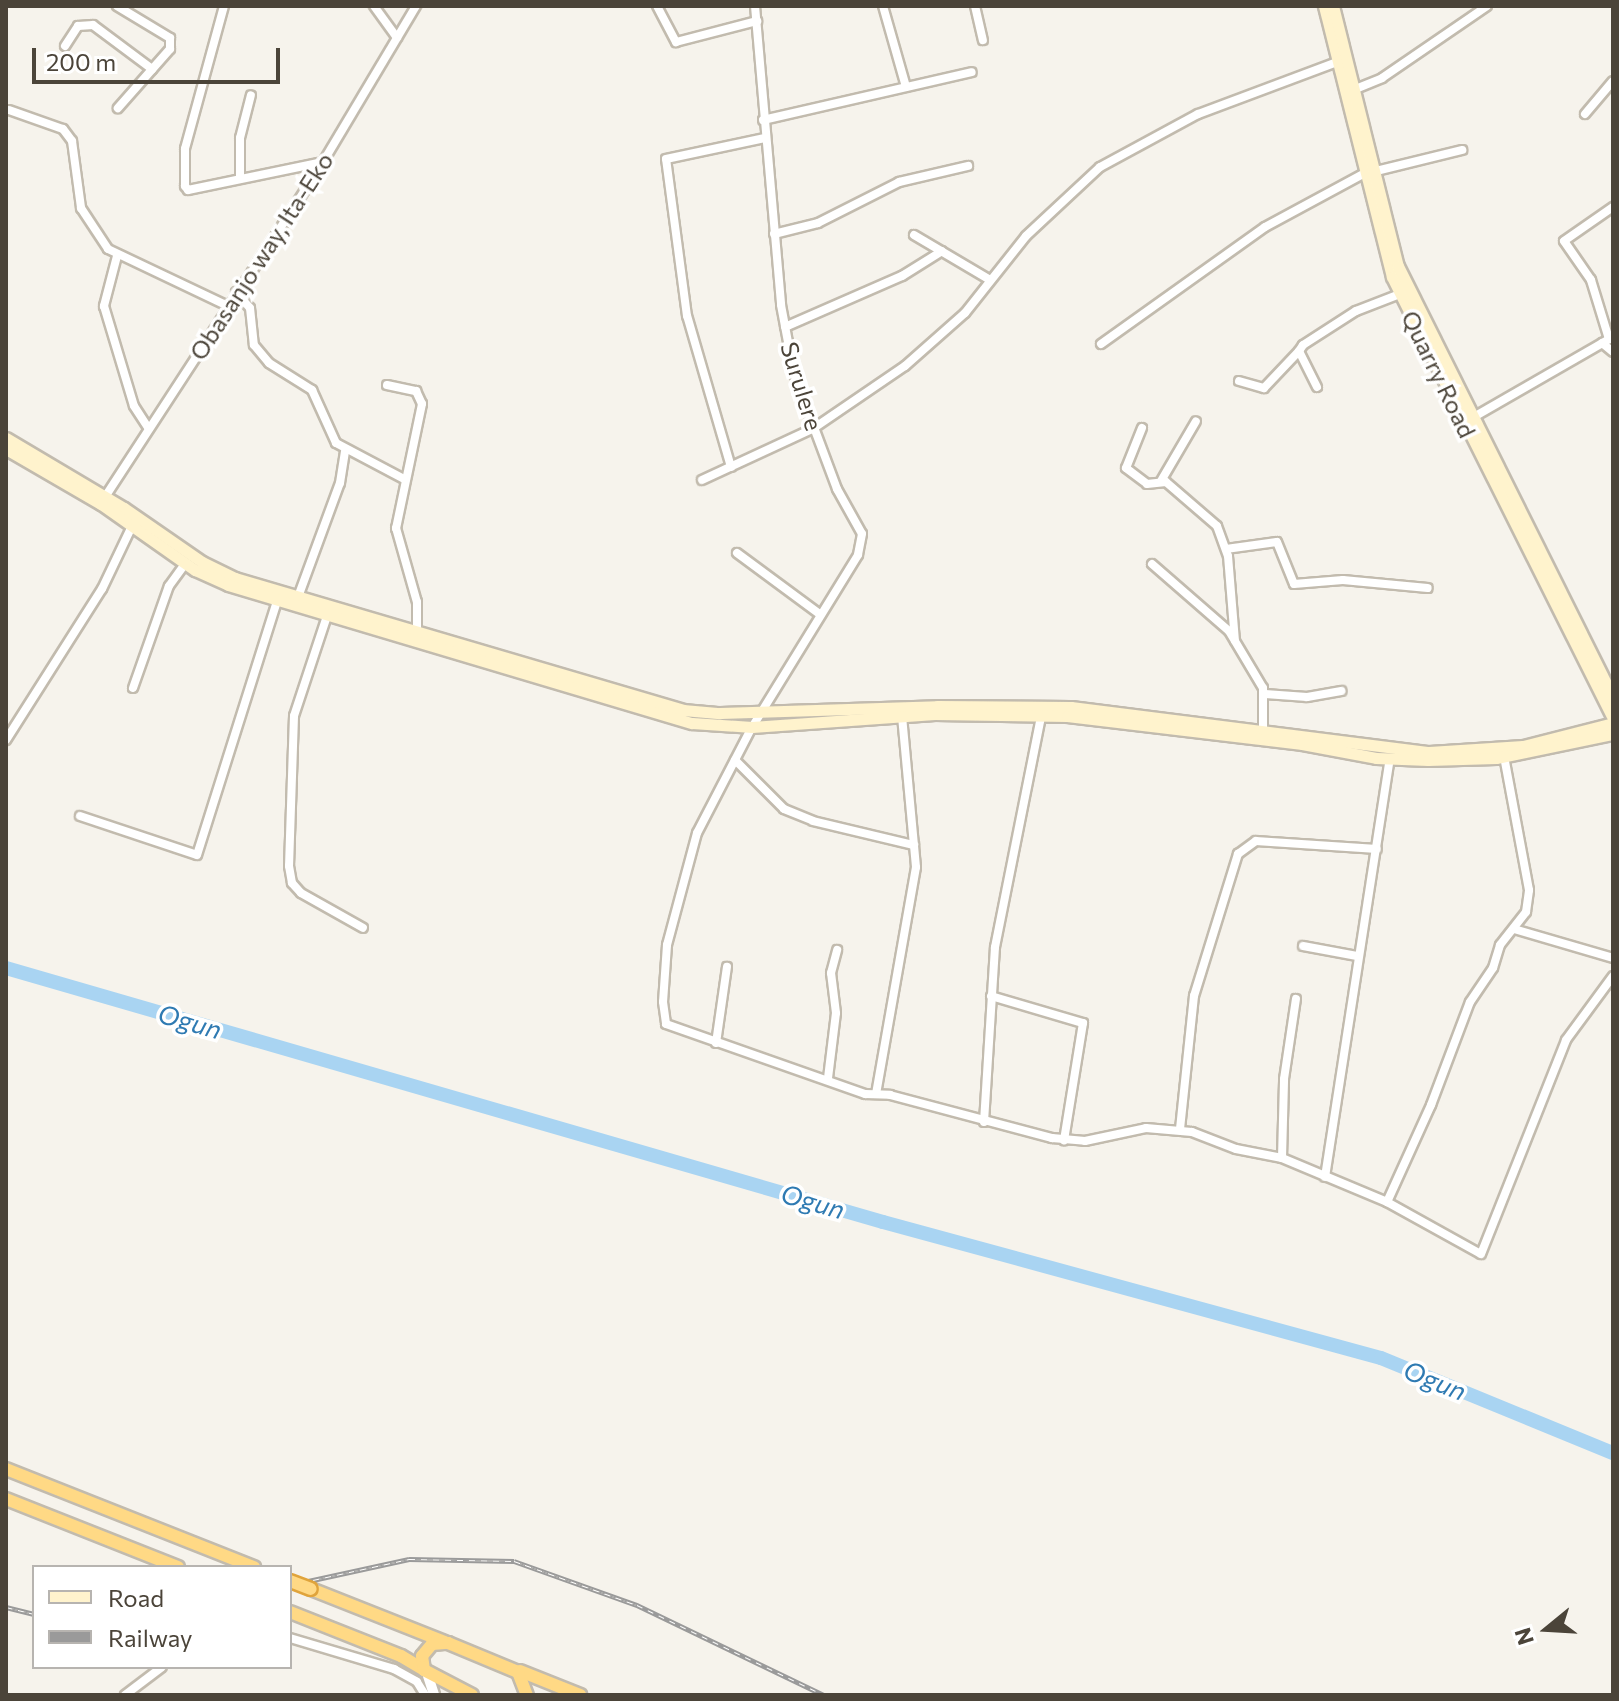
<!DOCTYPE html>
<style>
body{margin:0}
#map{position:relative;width:1619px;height:1701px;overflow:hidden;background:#f6f3ec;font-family:Commissioner,sans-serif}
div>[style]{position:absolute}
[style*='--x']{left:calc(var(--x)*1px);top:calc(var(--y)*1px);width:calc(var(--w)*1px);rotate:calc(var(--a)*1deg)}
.river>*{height:14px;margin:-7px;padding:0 7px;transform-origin:7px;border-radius:7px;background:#a9d4f2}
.roads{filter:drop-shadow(2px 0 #c2bbae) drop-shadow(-2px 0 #c2bbae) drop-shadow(0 2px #c2bbae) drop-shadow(0 -2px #c2bbae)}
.minor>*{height:8px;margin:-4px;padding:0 4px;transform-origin:4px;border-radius:4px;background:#fff}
.tertiary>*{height:10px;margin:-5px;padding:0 5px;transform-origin:5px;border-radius:5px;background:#fff}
.secondary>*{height:11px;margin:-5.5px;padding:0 5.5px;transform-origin:5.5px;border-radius:5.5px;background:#fff3cd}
.trunk>*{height:12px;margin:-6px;padding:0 6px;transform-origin:6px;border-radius:6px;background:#ffd985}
.rail>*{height:5px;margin-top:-2.5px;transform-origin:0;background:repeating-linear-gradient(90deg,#fff 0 6px,#9a9a9a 0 12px);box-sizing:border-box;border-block:2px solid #9a9a9a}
.bridges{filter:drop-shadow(2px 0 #e0a43c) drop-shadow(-2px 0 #e0a43c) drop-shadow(0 2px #e0a43c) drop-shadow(0 -2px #e0a43c)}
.trunk-bridge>*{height:12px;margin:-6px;padding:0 6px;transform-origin:6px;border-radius:6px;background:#ffd985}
span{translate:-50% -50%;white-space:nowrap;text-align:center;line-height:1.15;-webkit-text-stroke:7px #fff;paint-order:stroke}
.street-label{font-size:24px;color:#4b4439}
.water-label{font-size:26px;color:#2e7ab2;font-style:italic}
.frame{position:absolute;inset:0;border:8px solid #4b4439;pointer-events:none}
.legend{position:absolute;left:32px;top:1565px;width:260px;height:104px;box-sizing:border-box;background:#fff;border:2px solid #b7b4b0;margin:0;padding:10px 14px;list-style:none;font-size:24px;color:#4b4439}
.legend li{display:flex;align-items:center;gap:16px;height:40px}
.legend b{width:40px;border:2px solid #b7b4b0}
.north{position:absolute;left:1507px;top:1589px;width:80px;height:80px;-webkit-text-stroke:6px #fff;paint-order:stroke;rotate:252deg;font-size:22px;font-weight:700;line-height:32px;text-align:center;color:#4b4439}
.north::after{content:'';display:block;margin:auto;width:28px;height:36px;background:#4b4439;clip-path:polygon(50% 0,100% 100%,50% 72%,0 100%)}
.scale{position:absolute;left:32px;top:48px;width:248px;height:36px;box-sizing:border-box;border:4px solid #4b4439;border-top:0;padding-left:10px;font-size:24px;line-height:28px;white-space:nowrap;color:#4b4439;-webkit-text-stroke:6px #fff;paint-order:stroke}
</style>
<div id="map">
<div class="river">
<i style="--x:6;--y:968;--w:913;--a:16.15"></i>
<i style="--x:883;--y:1222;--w:516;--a:15.27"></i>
<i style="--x:1381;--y:1358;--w:251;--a:22.3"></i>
</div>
<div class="roads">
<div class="minor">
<i style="--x:117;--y:6;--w:62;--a:31.1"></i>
<i style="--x:170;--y:38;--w:11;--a:90"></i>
<i style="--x:170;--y:49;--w:79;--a:131.4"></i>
<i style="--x:224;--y:6;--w:148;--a:105.3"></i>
<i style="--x:185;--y:149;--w:37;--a:90"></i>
<i style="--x:185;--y:186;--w:5;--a:53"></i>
<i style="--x:188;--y:190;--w:138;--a:-11.7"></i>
<i style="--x:374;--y:6;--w:39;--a:54"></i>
<i style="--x:657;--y:6;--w:41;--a:62.2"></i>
<i style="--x:676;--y:42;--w:84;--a:-14.5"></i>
<i style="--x:755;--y:6;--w:300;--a:85"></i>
<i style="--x:781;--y:305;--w:70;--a:79.3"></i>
<i style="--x:794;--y:374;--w:123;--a:69.5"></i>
<i style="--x:837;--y:489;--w:51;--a:60.9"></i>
<i style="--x:862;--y:534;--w:21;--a:101"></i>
<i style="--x:858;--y:555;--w:202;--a:121.6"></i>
<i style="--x:752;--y:727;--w:119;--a:117.4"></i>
<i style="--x:697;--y:833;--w:116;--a:105"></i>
<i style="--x:667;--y:945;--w:57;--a:94"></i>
<i style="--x:663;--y:1002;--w:22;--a:82"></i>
<i style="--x:666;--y:1024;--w:211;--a:19.4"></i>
<i style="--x:865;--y:1094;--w:25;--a:2"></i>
<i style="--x:890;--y:1095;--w:168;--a:14.9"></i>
<i style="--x:1052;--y:1138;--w:33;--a:5"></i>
<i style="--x:1085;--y:1141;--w:62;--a:-12"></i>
<i style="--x:1146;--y:1128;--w:46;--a:5"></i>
<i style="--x:1192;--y:1132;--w:47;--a:21.1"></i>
<i style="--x:1236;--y:1149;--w:47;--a:11.1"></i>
<i style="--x:1282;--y:1158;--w:114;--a:22.7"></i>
<i style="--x:1387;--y:1202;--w:107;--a:29"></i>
<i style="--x:1481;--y:1254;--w:230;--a:-68.3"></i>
<i style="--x:1566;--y:1040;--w:79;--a:-53.7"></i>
<i style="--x:883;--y:6;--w:84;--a:74.1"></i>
<i style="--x:975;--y:6;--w:35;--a:77"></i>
<i style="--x:65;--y:46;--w:24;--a:-57"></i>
<i style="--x:78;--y:26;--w:15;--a:-4"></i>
<i style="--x:93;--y:25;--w:74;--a:36.7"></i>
<i style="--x:1353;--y:90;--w:31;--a:-22"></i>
<i style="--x:1382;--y:78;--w:127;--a:-34.4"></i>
<i style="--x:9;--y:110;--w:57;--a:19.4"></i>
<i style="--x:63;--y:129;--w:15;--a:53"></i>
<i style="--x:72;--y:141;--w:68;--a:82.3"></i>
<i style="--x:81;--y:208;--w:49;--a:56.6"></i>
<i style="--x:108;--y:249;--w:133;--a:25.4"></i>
<i style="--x:1585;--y:114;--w:43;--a:-49.7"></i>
<i style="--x:763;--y:120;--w:214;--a:-12.9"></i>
<i style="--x:1372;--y:172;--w:93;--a:-13.7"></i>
<i style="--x:240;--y:176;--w:38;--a:-90"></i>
<i style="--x:240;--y:138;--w:44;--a:-75.7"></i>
<i style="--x:774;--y:234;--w:45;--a:-14"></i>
<i style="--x:818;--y:223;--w:91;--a:-26.8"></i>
<i style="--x:899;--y:182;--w:71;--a:-13.1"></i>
<i style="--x:914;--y:235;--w:88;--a:30.6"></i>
<i style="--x:117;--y:256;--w:52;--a:104.6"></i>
<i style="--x:104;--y:306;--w:104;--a:73.3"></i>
<i style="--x:134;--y:406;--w:27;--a:57"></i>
<i style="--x:236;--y:292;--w:21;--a:49"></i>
<i style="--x:250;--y:308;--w:37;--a:84"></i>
<i style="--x:254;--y:345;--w:23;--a:50"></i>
<i style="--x:269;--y:363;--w:51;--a:32.1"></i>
<i style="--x:312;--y:390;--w:58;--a:65.6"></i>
<i style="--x:336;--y:443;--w:77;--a:27.9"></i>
<i style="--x:785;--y:327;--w:128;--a:-23.6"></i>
<i style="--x:902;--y:276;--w:47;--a:-32"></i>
<i style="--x:1609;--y:339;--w:62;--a:-107"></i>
<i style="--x:1591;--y:280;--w:47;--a:-124.7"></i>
<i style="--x:1564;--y:241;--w:60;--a:-34.8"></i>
<i style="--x:1602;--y:343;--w:14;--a:39"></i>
<i style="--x:1101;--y:344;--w:201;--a:-35.5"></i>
<i style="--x:1265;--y:227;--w:111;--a:-28.4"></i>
<i style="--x:1239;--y:381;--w:26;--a:16"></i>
<i style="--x:1264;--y:388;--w:51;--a:-46.6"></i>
<i style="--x:387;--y:385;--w:30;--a:12"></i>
<i style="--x:416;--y:391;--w:14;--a:65"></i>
<i style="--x:422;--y:404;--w:127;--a:101.8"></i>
<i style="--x:396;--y:528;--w:77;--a:74.2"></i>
<i style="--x:417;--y:602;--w:30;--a:90"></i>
<i style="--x:1317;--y:387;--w:40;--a:-116.6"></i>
<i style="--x:1299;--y:351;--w:7;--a:-56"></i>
<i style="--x:1303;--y:345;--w:63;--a:-32.7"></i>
<i style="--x:1356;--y:311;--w:47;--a:-21.1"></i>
<i style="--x:1472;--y:418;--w:163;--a:-29.9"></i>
<i style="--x:1142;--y:428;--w:43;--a:111.8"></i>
<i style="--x:1126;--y:468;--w:26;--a:37"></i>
<i style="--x:1147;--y:484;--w:19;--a:-6"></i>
<i style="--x:1166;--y:482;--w:67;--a:40.8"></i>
<i style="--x:1217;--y:526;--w:32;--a:70"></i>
<i style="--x:1228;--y:556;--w:85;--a:85.3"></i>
<i style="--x:731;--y:467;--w:157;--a:-106.2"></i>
<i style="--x:687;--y:316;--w:158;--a:-97.6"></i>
<i style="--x:666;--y:159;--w:101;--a:-12"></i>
<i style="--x:702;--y:480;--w:123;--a:-24.9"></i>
<i style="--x:814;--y:428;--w:110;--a:-34.3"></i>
<i style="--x:905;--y:366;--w:80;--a:-41.5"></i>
<i style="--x:965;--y:313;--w:98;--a:-51.6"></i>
<i style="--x:1026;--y:236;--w:101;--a:-43"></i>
<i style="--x:1100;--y:167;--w:111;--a:-28.4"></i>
<i style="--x:1198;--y:114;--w:148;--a:-20.5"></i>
<i style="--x:1161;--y:481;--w:69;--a:-59.7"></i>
<i style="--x:103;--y:500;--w:403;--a:-56.9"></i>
<i style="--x:323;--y:162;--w:182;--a:-59.2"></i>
<i style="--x:1226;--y:549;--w:51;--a:-7.8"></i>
<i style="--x:1277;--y:542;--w:45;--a:68"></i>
<i style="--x:1294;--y:584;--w:49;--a:-4.7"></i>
<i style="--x:1343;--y:580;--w:85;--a:5.4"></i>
<i style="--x:737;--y:553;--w:101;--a:36.5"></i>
<i style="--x:1152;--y:564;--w:102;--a:41"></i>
<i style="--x:1229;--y:631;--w:66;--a:59.2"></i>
<i style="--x:1263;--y:688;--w:43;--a:90"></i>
<i style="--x:298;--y:597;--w:121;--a:-69.8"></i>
<i style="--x:340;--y:483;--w:33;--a:-81"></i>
<i style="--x:327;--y:616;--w:105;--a:108.3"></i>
<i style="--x:294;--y:716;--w:150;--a:91.9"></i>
<i style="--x:289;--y:866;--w:17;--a:80"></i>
<i style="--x:292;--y:883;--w:13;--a:48"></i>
<i style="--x:301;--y:893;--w:71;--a:29.4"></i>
<i style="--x:133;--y:688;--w:108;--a:-70.6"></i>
<i style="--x:169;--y:586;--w:27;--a:-54"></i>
<i style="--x:1265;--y:694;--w:42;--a:4.1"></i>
<i style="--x:1307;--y:697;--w:35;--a:-10"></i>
<i style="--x:6;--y:740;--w:179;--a:-57.6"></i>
<i style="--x:102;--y:589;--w:70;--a:-64.5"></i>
<i style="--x:735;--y:760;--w:69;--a:45"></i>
<i style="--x:784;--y:809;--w:31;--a:22"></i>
<i style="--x:813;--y:821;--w:104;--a:13.4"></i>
<i style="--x:80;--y:816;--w:123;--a:18.4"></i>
<i style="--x:197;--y:855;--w:266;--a:-72.5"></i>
<i style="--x:1514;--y:929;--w:103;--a:16.3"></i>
<i style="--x:1303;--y:946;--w:55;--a:10.5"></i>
<i style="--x:991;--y:996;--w:96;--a:16.4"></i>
<i style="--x:1083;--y:1023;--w:119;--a:99.2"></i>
<i style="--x:716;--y:1043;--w:77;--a:-81.8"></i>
<i style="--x:828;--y:1078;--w:65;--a:-83"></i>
<i style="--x:836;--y:1013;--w:40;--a:-97.1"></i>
<i style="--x:831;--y:973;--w:24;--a:-75"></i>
<i style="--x:876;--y:1094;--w:230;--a:-80"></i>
<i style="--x:916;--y:867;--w:151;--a:-95.3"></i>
<i style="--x:984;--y:1122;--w:175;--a:-86.4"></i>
<i style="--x:995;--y:947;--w:236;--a:-78.7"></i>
<i style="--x:1180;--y:1129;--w:134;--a:-84"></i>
<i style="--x:1194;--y:996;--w:149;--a:-72.8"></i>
<i style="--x:1238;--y:854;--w:22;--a:-36"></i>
<i style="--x:1256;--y:841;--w:121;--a:3.8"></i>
<i style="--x:1282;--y:1158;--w:79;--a:-88.5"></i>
<i style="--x:1284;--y:1079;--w:81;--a:-81.5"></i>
<i style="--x:1325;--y:1177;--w:423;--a:-81.2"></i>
<i style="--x:1387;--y:1202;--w:107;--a:-65.6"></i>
<i style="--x:1431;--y:1105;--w:110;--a:-69.3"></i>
<i style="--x:1470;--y:1002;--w:41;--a:-55.9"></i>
<i style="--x:1493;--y:968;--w:24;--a:-73"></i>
<i style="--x:1500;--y:945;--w:42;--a:-51.8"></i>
<i style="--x:1526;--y:912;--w:22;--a:-82"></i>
<i style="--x:1529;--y:890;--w:135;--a:-100.6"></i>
<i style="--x:290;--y:1638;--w:109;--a:16.6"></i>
<i style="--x:394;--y:1669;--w:26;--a:29"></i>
<i style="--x:417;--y:1682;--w:15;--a:58"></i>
<i style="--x:125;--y:1695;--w:46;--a:-37.1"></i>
</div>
<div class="tertiary">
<i style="--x:428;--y:1676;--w:20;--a:72"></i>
</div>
<div class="secondary">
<i style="--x:1324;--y:6;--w:279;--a:75.9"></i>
<i style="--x:1392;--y:277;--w:494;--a:63.4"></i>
<i style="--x:1333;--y:6;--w:268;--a:76"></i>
<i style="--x:1398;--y:266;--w:482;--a:63.5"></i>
<i style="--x:6;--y:438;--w:137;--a:30.7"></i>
<i style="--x:124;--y:508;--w:95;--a:34.7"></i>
<i style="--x:202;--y:562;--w:37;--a:26"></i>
<i style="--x:235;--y:578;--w:467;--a:16.4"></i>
<i style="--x:683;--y:710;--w:37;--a:5"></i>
<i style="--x:720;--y:713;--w:217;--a:-1.8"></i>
<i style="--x:937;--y:706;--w:134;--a:0.4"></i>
<i style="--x:1071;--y:707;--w:361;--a:7.2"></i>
<i style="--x:1429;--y:752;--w:94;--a:-3.7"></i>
<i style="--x:1523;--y:746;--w:89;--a:-14.3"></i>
<i style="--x:6;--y:449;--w:110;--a:30.1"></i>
<i style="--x:101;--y:504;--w:115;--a:35.1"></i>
<i style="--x:195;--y:570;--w:36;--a:24"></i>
<i style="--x:228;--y:585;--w:484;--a:16.6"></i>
<i style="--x:692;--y:723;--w:60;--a:3.8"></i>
<i style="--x:752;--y:727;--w:183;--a:-4.1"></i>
<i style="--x:935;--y:714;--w:132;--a:0.9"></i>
<i style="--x:1067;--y:716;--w:237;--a:6.8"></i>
<i style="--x:1302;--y:744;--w:75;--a:10.7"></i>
<i style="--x:1376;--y:758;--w:52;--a:2.2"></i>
<i style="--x:1428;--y:760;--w:68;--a:-1.7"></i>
<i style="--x:1496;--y:758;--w:118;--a:-11.7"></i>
</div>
<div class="trunk">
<i style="--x:6;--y:1469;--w:267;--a:21.6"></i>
<i style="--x:6;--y:1499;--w:185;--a:21.6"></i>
<i style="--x:311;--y:1589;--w:144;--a:21.6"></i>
<i style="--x:290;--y:1612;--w:119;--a:21.6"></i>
<i style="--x:401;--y:1656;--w:27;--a:31"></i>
<i style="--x:520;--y:1671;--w:65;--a:21.8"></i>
<i style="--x:472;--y:1695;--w:54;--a:-152.5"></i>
<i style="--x:424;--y:1670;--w:14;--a:-98"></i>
<i style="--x:422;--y:1656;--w:16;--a:-50"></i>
<i style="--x:432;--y:1644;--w:16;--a:-4"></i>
<i style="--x:448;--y:1643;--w:76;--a:22.5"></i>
<i style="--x:518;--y:1672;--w:25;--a:69"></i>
</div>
</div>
<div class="rail">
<i style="--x:290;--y:1585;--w:122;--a:-12.3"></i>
<i style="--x:409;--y:1559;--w:105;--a:1.1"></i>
<i style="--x:514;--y:1561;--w:131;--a:19.7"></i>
<i style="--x:637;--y:1605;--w:208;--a:25.7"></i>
<i style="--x:6;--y:1607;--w:29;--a:14"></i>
</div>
<div class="bridges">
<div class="trunk-bridge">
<i style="--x:290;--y:1581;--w:22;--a:21"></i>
</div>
</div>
<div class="street-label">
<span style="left:261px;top:256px;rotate:-57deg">Obasanjo way, Ita-Eko</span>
<span style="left:1439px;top:374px;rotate:64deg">Quarry Road</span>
<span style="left:802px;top:386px;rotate:73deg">Surulere</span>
</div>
<div class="water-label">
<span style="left:190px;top:1021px;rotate:16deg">Ogun</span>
<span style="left:813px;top:1201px;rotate:16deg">Ogun</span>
<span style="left:1435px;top:1380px;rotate:22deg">Ogun</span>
</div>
<div class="frame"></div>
<ul class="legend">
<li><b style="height:10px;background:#fff3cd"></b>Road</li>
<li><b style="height:10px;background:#9a9a9a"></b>Railway</li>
</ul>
<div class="north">N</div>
<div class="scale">200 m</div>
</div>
